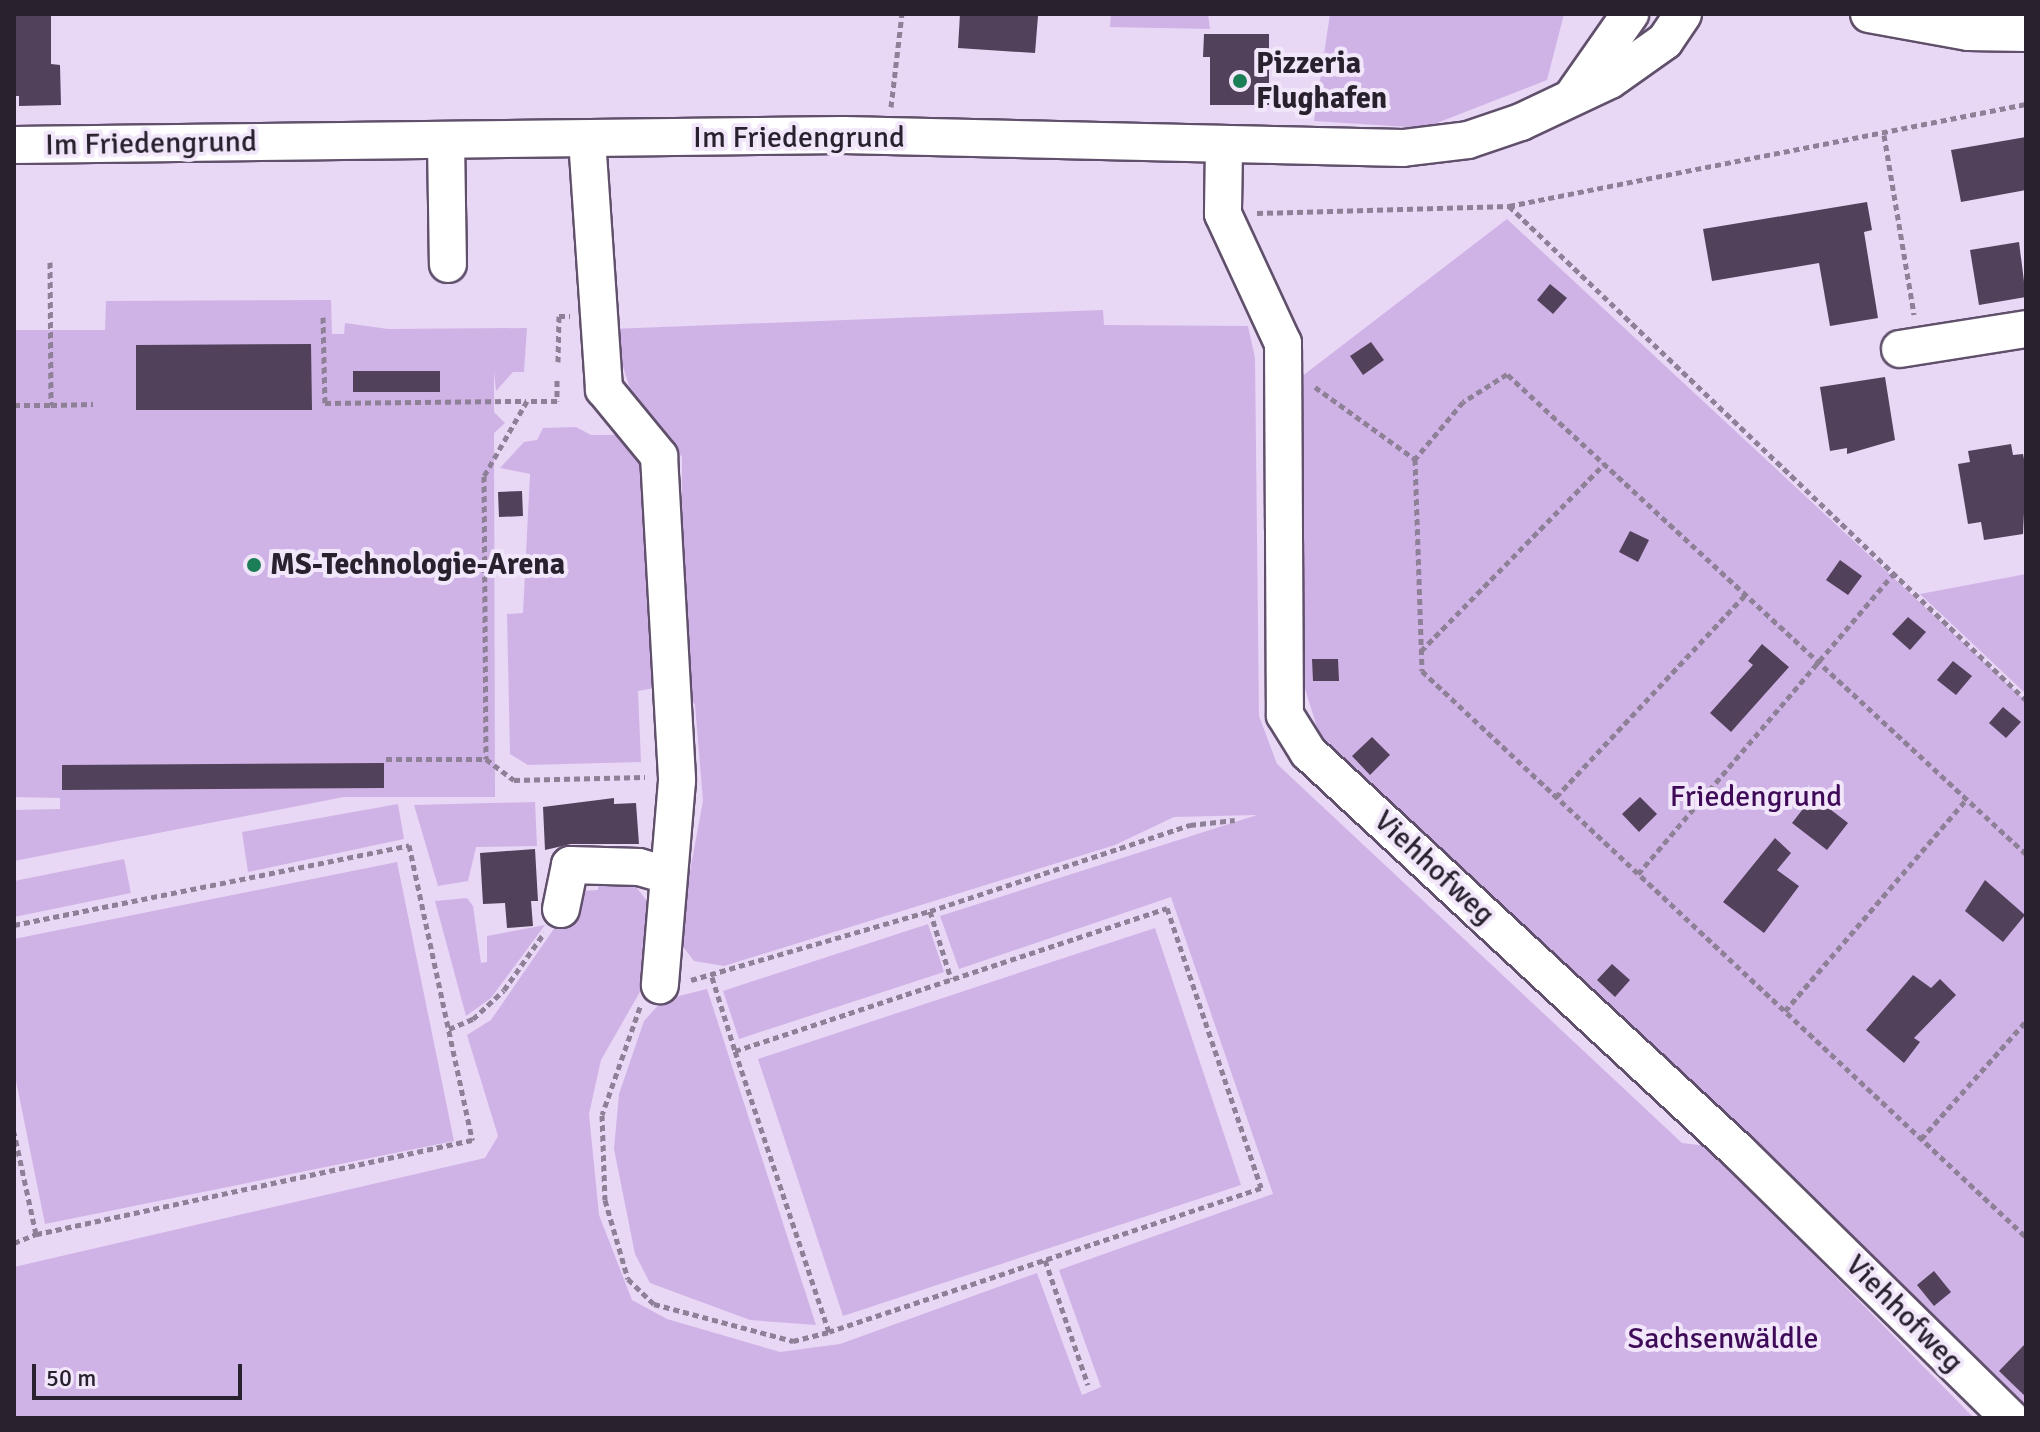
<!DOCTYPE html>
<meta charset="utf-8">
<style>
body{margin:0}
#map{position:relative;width:2040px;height:1432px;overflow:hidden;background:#e9d7f6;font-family:Signika,sans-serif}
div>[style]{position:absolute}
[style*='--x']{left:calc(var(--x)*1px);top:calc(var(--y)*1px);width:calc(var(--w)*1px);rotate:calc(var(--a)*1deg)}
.green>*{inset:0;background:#d0b3e6}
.building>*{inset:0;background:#51415b}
.path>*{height:5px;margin-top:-2.5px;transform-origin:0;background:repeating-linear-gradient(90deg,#8e8197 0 6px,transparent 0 10px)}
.roads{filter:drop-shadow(2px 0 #60506b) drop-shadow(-2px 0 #60506b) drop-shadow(0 2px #60506b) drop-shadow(0 -2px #60506b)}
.minor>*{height:36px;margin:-18px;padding:0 18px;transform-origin:18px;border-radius:18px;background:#fff}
.dots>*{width:22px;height:22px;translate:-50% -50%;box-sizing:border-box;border:4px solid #f2e7fa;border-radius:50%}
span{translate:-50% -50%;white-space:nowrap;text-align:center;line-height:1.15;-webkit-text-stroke:8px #f2e7fa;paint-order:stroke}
.poi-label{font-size:30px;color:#29222e;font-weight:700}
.left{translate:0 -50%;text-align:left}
.street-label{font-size:30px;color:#29222e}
.park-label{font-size:30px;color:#3f0b59}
.frame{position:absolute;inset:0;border:16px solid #29222e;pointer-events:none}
.scale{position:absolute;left:32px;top:1364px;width:210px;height:36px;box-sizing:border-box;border:4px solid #29222e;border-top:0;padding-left:10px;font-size:24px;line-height:28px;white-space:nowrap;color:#29222e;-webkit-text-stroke:6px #f2e7fa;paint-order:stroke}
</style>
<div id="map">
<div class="green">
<i style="clip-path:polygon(1111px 14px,1208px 14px,1210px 29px,1110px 27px)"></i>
<i style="clip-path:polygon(1330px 14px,1564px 14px,1547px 80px,1424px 128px,1314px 121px)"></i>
<i style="clip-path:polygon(1507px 219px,2026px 701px,2026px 1414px,1559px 958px,1319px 734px,1303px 682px,1301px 377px)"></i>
<i style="clip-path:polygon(331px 300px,332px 334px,344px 334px,345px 323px,388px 329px,527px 328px,524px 372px,513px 372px,496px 391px,494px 371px,494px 412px,505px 423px,494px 433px,495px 797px,344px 797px,14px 861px,14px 810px,60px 809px,60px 798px,14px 797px,14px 330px,105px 330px,106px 301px)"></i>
<i style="clip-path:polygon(1103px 310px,1104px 325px,1248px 326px,1255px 358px,1259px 716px,1277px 764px,1682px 1143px,1707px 1146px,1974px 1418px,14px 1418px,14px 1267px,485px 1158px,498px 1136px,467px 1035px,491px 1020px,580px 891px,598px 890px,599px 874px,630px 879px,650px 905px,645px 983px,601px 1060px,589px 1114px,599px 1215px,632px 1300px,667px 1319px,780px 1352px,840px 1344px,1037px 1273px,1082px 1395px,1101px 1387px,1059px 1270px,1273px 1194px,1171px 897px,959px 969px,940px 916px,1257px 815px,1174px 817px,1115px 845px,724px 966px,694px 961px,681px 944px,681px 920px,703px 801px,695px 705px,681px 686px,682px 457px,634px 401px,611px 329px)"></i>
<i style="clip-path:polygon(576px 427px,591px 435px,629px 435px,645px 457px,665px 686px,638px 691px,641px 762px,528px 765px,510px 754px,507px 614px,523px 613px,530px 474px,500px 468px,524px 442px,537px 440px,543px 428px)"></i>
<i style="clip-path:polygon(2026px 574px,2026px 694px,1920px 594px)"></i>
<i style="clip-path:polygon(535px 802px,537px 846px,476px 847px,468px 881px,438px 886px,414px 805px)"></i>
<i style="clip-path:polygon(398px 804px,404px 839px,248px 872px,242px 832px)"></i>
<i style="clip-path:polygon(124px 859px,131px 893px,14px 917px,14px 881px)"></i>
<i style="clip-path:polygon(397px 862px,454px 1141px,45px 1224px,14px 1071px,14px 939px)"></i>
<i style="clip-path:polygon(467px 898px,473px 906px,481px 963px,487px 962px,487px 936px,545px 925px,491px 998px,466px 1016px,435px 901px)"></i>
<i style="clip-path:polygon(928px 924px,944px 972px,739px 1039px,723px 991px)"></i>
<i style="clip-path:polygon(1155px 928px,1241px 1185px,843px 1316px,758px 1059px)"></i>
<i style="clip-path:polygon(707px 989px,816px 1325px,750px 1320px,650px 1283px,635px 1254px,614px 1149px,619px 1094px,644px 1021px,663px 1000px)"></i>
</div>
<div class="building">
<i style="clip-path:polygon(14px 14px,51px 14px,51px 64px,60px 65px,61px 105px,19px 106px,19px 96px,14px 96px)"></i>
<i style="clip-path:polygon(960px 14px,1038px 16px,1035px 53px,958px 48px)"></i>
<i style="clip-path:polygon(1204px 34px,1269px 34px,1269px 105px,1210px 105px,1210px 57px,1203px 57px)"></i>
<i style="clip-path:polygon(2026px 137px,2026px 190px,1961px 202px,1951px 150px)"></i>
<i style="clip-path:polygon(1867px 202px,1872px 230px,1864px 232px,1878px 318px,1830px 326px,1819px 263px,1712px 281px,1703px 229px)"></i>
<i style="clip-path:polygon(2019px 242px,2026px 297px,1979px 305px,1970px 250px)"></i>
<i style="clip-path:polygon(1550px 284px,1567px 298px,1553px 314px,1537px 300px)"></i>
<i style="clip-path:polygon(1371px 342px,1384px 360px,1363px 375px,1350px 356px)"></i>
<i style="clip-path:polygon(311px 344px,312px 410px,136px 410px,136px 345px)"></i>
<i style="clip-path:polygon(353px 371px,440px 371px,440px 392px,353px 392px)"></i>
<i style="clip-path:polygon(1885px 377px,1895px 440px,1847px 454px,1847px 448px,1830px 451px,1820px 387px)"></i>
<i style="clip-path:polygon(2011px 444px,2013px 455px,2023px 454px,2026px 470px,2023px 534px,1984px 540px,1981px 522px,1968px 524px,1958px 464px,1970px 462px,1968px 451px)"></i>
<i style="clip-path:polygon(522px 491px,523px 516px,499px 517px,498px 492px)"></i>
<i style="clip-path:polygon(1630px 531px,1649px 540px,1638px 562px,1619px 552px)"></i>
<i style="clip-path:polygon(1840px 560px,1862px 576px,1848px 595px,1826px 580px)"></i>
<i style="clip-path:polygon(1908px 617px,1926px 632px,1910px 650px,1892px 634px)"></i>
<i style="clip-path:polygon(1762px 644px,1789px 667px,1731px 732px,1710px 713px,1753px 665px,1748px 661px)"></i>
<i style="clip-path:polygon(1312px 659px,1338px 659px,1339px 681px,1313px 681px)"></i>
<i style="clip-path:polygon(1953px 661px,1972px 676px,1956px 695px,1937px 680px)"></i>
<i style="clip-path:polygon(2003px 707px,2021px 722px,2006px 738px,1989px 723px)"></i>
<i style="clip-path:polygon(1372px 737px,1390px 755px,1370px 775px,1352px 756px)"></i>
<i style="clip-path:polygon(384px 763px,384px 788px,62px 790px,62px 765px)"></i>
<i style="clip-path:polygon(1813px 796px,1848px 823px,1827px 850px,1792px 823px)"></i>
<i style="clip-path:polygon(1640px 797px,1657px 814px,1639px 832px,1622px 814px)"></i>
<i style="clip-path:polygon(614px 798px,614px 804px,636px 803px,639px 844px,571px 844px,545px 850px,543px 807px)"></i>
<i style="clip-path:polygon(1775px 838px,1791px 853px,1777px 870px,1799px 886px,1764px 933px,1723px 902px)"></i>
<i style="clip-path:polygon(535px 849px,538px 901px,531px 901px,533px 926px,507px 928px,505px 903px,483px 904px,480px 853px)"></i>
<i style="clip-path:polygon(1985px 880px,2025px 915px,2003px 942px,1965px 911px)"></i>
<i style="clip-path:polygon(1612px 964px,1630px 980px,1615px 997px,1597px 980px)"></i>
<i style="clip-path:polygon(1913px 975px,1931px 988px,1940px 979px,1956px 995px,1914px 1038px,1920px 1042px,1904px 1063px,1866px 1030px)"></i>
<i style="clip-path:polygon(1934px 1271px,1951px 1292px,1934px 1306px,1917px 1285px)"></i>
<i style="clip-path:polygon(2026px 1343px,2026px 1397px,1999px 1371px)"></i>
</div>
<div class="path">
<i style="--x:891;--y:107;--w:94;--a:-83.3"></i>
<i style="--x:1884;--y:135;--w:182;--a:80.5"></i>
<i style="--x:1509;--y:206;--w:715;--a:43.7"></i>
<i style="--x:1257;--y:213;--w:252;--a:-1.6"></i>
<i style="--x:1509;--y:206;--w:527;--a:-11.16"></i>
<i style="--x:50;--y:262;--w:143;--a:89.6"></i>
<i style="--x:51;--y:405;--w:42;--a:-1.4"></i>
<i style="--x:323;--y:317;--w:86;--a:88.7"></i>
<i style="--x:325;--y:403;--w:201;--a:-0.6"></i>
<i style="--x:558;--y:362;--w:46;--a:-88.8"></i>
<i style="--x:559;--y:316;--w:11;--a:0"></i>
<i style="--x:557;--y:380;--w:21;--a:90"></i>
<i style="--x:557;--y:401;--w:30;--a:180"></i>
<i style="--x:527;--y:401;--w:86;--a:119.8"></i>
<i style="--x:484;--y:476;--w:283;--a:89.6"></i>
<i style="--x:486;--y:759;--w:35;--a:37"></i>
<i style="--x:514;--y:780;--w:131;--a:-1.3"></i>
<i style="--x:1315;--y:387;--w:123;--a:35.8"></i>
<i style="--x:14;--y:405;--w:37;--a:0"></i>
<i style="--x:1421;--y:651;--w:262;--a:-45.6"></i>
<i style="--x:386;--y:759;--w:100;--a:0"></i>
<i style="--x:1556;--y:797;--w:277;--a:-46.9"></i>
<i style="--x:2026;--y:854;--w:707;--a:-137.24"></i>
<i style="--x:1507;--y:374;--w:52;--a:147.5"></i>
<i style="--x:1463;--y:402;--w:75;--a:130.1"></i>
<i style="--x:1415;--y:459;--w:212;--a:88.1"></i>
<i style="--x:1422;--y:671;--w:828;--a:43.14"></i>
<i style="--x:1638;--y:874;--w:394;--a:-49.6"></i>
<i style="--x:1167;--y:908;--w:295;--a:71.4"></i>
<i style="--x:1261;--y:1188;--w:455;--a:161.6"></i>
<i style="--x:829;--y:1332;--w:296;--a:-108.5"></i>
<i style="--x:735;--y:1051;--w:455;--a:-18.3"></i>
<i style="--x:930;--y:911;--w:71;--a:72.8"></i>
<i style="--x:14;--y:925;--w:403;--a:-11.4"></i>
<i style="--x:409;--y:845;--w:302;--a:77.9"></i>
<i style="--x:472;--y:1140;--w:446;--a:167.8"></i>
<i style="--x:36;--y:1234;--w:104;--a:-102.2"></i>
<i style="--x:712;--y:977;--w:77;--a:72.7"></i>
<i style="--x:691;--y:980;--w:249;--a:-16.1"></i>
<i style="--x:930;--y:911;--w:274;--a:-18.3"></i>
<i style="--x:1190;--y:825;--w:45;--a:-6.3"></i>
<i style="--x:640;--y:1007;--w:114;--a:109.4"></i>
<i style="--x:602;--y:1115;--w:85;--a:88"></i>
<i style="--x:605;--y:1200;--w:82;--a:73.8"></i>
<i style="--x:628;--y:1279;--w:36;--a:44"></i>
<i style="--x:654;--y:1304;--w:144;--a:14.9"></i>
<i style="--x:793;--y:1341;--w:37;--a:-14"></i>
<i style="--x:1785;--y:1011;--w:279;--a:-49.4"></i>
<i style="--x:449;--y:1029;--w:26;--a:-23"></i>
<i style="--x:473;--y:1019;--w:42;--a:-43.1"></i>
<i style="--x:504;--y:990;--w:70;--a:-54.9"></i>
<i style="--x:1921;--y:1139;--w:158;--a:-48.3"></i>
<i style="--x:14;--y:1243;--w:24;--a:-22"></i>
<i style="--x:1045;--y:1260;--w:132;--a:71"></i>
</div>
<div class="roads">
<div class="minor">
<i style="--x:1869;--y:14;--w:101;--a:10.3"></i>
<i style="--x:1968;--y:32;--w:58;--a:1"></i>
<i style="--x:1574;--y:94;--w:98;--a:-55"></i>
<i style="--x:587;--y:139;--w:251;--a:86.1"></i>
<i style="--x:604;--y:389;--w:87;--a:50.6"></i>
<i style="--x:659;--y:456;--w:325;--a:86.8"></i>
<i style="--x:677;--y:781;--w:205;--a:94.8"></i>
<i style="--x:446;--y:141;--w:123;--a:89.1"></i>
<i style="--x:14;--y:145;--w:829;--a:-0.69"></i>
<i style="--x:843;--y:135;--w:560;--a:1.33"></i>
<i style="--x:1403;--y:148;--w:65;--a:-7"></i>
<i style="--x:1468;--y:140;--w:56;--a:-18.8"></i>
<i style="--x:1521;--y:122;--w:98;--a:-25.3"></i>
<i style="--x:1610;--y:80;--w:67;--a:-35.3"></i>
<i style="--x:1665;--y:41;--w:32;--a:-56"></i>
<i style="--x:1224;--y:147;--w:67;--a:90.9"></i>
<i style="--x:1223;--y:214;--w:142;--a:65.1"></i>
<i style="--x:1283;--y:343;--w:372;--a:89.7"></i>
<i style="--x:1285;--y:715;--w:44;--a:58.1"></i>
<i style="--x:1308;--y:752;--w:587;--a:42.86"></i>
<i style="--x:1738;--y:1151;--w:381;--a:44.5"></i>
<i style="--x:1900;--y:349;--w:128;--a:-9"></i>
<i style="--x:561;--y:909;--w:45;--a:-78.4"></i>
<i style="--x:570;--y:865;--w:69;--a:1.7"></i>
<i style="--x:639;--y:867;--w:29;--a:16"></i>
</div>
</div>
<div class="dots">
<i style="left:1240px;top:81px;background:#1b7e56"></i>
<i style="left:254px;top:565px;background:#1b7e56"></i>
</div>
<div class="poi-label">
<span class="left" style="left:1256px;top:81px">Pizzeria<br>Flughafen</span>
<span class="left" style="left:270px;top:565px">MS-Technologie-Arena</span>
</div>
<div class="street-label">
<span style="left:799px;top:138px">Im Friedengrund</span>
<span style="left:151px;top:144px;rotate:-1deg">Im Friedengrund</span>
<span style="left:1434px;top:868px;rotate:43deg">Viehhofweg</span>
<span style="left:1904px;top:1314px;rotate:45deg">Viehhofweg</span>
</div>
<div class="park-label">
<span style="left:1756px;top:797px">Friedengrund</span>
<span style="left:1723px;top:1339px">Sachsenwäldle</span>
</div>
<div class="frame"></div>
<div class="scale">50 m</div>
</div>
